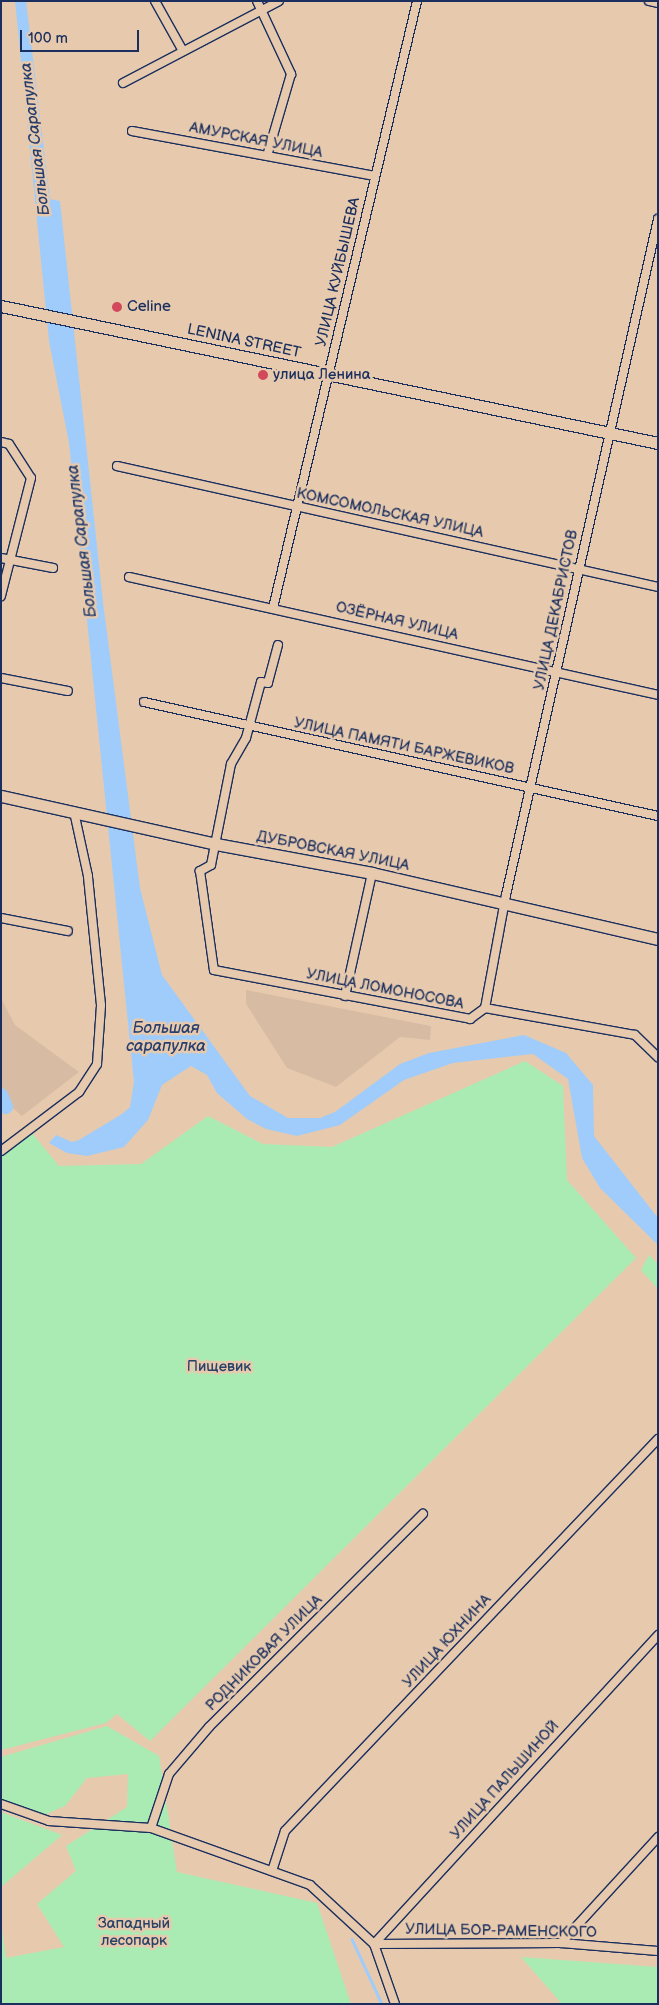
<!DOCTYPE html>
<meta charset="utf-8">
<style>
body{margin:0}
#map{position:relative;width:659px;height:2005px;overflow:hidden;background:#e7caae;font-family:"Balsamiq Sans",sans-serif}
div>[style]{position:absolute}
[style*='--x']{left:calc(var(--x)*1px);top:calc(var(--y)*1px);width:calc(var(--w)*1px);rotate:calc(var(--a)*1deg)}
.built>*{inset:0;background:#d8bba3}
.green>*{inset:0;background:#aaebb4}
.water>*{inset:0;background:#9fccfa}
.stream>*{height:2.5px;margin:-1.25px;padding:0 1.25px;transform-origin:1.25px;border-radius:1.25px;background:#9fccfa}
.river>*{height:14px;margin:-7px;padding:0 7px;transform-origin:7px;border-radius:7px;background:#9fccfa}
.roads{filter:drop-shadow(1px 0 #1b2f5e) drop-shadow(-1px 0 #1b2f5e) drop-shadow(0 1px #1b2f5e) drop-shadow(0 -1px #1b2f5e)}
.street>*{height:8px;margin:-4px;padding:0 4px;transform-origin:4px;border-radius:4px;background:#e7caae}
.secondary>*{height:11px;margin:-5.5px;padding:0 5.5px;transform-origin:5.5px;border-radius:5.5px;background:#e7caae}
.dots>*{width:14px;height:14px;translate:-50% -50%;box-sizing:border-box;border:2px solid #e7caae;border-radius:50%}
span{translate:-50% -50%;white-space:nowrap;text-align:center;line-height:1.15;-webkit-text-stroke:5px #e7caae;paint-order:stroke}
.street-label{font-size:15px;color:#1b2f5e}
.poi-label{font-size:15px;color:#1b2f5e}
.left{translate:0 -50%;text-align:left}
.park-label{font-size:15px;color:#294267}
.water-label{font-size:16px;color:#283f6e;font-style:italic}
.frame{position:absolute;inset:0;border:2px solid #1b2f5e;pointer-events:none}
.scale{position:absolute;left:20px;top:30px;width:119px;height:22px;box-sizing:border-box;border:2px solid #1b2f5e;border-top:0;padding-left:6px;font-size:15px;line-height:18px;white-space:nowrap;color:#1b2f5e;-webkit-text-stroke:4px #e7caae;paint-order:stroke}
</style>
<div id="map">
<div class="built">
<i style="clip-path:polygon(246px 990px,431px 1026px,430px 1040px,400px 1037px,336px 1087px,287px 1068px,246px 1004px)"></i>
<i style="clip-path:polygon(1px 998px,15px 1025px,79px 1072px,22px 1116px,6px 1102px,1px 1085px)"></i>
</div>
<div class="green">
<i style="clip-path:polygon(525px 1061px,563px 1086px,567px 1180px,636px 1258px,150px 1741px,117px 1714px,106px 1723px,1px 1750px,1px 1156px,32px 1133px,59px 1166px,141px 1164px,208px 1116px,263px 1144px,332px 1147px)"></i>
<i style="clip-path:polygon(649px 1255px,658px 1264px,658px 1289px,641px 1270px)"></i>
<i style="clip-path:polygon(107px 1726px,159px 1756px,177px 1872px,317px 1903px,351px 2004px,1px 2004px,1px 1923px,6px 1958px,64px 1947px,37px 1904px,76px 1871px,66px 1846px,127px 1807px,128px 1774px,87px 1778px,65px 1806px,44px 1815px,1px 1800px,1px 1757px)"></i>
<i style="clip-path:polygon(1px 1812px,62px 1835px,1px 1887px)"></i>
<i style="clip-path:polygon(521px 1957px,658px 1967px,658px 2004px,562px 2004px)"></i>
</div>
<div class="water">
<i style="clip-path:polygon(15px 1px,26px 1px,50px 199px,60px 201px,103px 602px,140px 888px,162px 975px,250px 1096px,288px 1118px,320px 1118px,335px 1112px,400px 1064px,429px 1053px,524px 1035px,566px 1053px,593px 1085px,594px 1136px,658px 1218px,658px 1245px,600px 1188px,582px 1158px,568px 1079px,533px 1054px,453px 1063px,404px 1080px,340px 1125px,297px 1136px,266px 1129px,247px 1119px,217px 1093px,207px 1075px,191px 1066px,162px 1085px,148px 1120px,124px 1147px,87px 1156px,67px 1153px,49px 1143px,56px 1135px,72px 1142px,79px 1140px,122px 1114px,130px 1107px,134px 1082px,69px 443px,49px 341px)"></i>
</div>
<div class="stream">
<i style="--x:352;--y:1939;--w:72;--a:65.2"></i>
</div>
<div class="river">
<i style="--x:1;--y:1095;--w:13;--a:67"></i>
</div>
<div class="roads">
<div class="street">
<i style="--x:155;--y:1;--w:57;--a:60.8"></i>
<i style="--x:257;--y:1;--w:81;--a:65"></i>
<i style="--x:291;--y:74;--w:85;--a:106.3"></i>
<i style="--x:649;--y:1;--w:9;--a:13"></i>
<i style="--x:123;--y:83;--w:176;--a:-27.7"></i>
<i style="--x:132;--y:131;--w:247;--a:10.5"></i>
<i style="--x:1;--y:442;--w:8;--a:14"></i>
<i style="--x:9;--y:444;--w:40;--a:57.1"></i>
<i style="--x:31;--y:478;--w:122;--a:104.3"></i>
<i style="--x:117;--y:466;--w:554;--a:12.61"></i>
<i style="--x:1;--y:558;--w:53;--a:10.9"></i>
<i style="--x:129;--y:577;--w:542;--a:12.57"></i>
<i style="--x:273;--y:608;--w:624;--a:-76.65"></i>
<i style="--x:278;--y:645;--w:39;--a:105"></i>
<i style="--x:268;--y:683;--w:7;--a:-172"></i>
<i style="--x:261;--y:682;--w:58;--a:105"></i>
<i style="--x:246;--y:738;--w:30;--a:120"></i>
<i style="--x:231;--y:764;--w:103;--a:101.2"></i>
<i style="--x:211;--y:865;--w:13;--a:151"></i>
<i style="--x:200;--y:871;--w:100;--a:82"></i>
<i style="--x:214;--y:970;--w:261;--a:10.8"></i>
<i style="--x:470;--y:1019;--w:19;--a:-36"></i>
<i style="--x:485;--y:1008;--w:152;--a:10.2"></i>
<i style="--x:635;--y:1035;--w:32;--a:44"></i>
<i style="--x:1;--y:678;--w:68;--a:11"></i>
<i style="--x:144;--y:702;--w:526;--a:12.51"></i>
<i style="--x:1;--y:918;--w:68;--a:11"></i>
<i style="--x:345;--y:996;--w:126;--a:-77.6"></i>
<i style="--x:485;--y:1008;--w:115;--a:-79.5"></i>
<i style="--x:506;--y:895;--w:693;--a:-77.33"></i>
<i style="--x:1;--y:1151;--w:98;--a:-37.1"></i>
<i style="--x:79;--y:1092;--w:33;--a:-57"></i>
<i style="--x:97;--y:1064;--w:59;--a:-86.1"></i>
<i style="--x:101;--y:1005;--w:130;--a:-95.8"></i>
<i style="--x:88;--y:876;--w:66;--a:-102.3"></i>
<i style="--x:1;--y:1804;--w:51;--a:19.5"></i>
<i style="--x:49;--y:1821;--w:102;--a:3.9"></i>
<i style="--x:151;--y:1828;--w:169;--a:19.7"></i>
<i style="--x:310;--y:1885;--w:87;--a:42.7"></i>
<i style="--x:374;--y:1944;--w:64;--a:70.7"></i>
<i style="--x:151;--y:1828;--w:57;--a:-71.6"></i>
<i style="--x:169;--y:1774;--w:62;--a:-49.6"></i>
<i style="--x:209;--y:1727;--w:302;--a:-44.9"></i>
<i style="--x:272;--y:1871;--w:42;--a:-72"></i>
<i style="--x:285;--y:1831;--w:541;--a:-46.42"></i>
<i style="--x:561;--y:1943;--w:144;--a:-47.5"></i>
<i style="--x:374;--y:1944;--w:420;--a:-47.4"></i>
<i style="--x:374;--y:1944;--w:187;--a:-0.3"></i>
<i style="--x:561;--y:1943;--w:97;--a:4.7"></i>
</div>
<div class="secondary">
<i style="--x:1;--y:306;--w:671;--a:11.78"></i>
<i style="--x:1;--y:796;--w:220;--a:12.6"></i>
<i style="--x:216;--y:844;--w:159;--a:10.5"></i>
<i style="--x:372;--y:873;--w:294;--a:13"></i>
</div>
</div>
<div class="dots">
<i style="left:117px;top:307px;background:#d1495b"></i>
<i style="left:263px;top:375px;background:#d1495b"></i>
</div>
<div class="street-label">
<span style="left:256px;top:140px;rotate:11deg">АМУРСКАЯ УЛИЦА</span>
<span style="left:338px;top:272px;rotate:-77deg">УЛИЦА КУЙБЫШЕВА</span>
<span style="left:244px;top:341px;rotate:12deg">LENINA STREET</span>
<span style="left:390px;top:513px;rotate:12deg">КОМСОМОЛЬСКАЯ УЛИЦА</span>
<span style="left:556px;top:610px;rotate:-78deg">УЛИЦА ДЕКАБРИСТОВ</span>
<span style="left:397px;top:621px;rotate:13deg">ОЗЁРНАЯ УЛИЦА</span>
<span style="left:404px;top:746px;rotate:12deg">УЛИЦА ПАМЯТИ БАРЖЕВИКОВ</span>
<span style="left:333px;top:851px;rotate:11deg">ДУБРОВСКАЯ УЛИЦА</span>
<span style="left:385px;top:989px;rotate:11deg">УЛИЦА ЛОМОНОСОВА</span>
<span style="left:447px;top:1641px;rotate:-47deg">УЛИЦА ЮХНИНА</span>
<span style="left:264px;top:1653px;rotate:-45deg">РОДНИКОВАЯ УЛИЦА</span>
<span style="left:505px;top:1780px;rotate:-48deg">УЛИЦА ПАЛЬШИНОЙ</span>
<span style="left:501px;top:1931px;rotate:1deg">УЛИЦА БОР-РАМЕНСКОГО</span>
</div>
<div class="poi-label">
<span class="left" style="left:127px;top:307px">Celine</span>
<span class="left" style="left:273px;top:375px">улица Ленина</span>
</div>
<div class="park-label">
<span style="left:219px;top:1367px">Пищевик</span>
<span style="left:134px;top:1932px">Западный<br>лесопарк</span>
</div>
<div class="water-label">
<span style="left:36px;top:139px;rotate:-97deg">Большая Сарапулка</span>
<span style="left:83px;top:541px;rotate:-97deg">Большая Сарапулка</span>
<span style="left:166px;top:1038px">Большая<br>сарапулка</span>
</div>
<div class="frame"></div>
<div class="scale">100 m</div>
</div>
